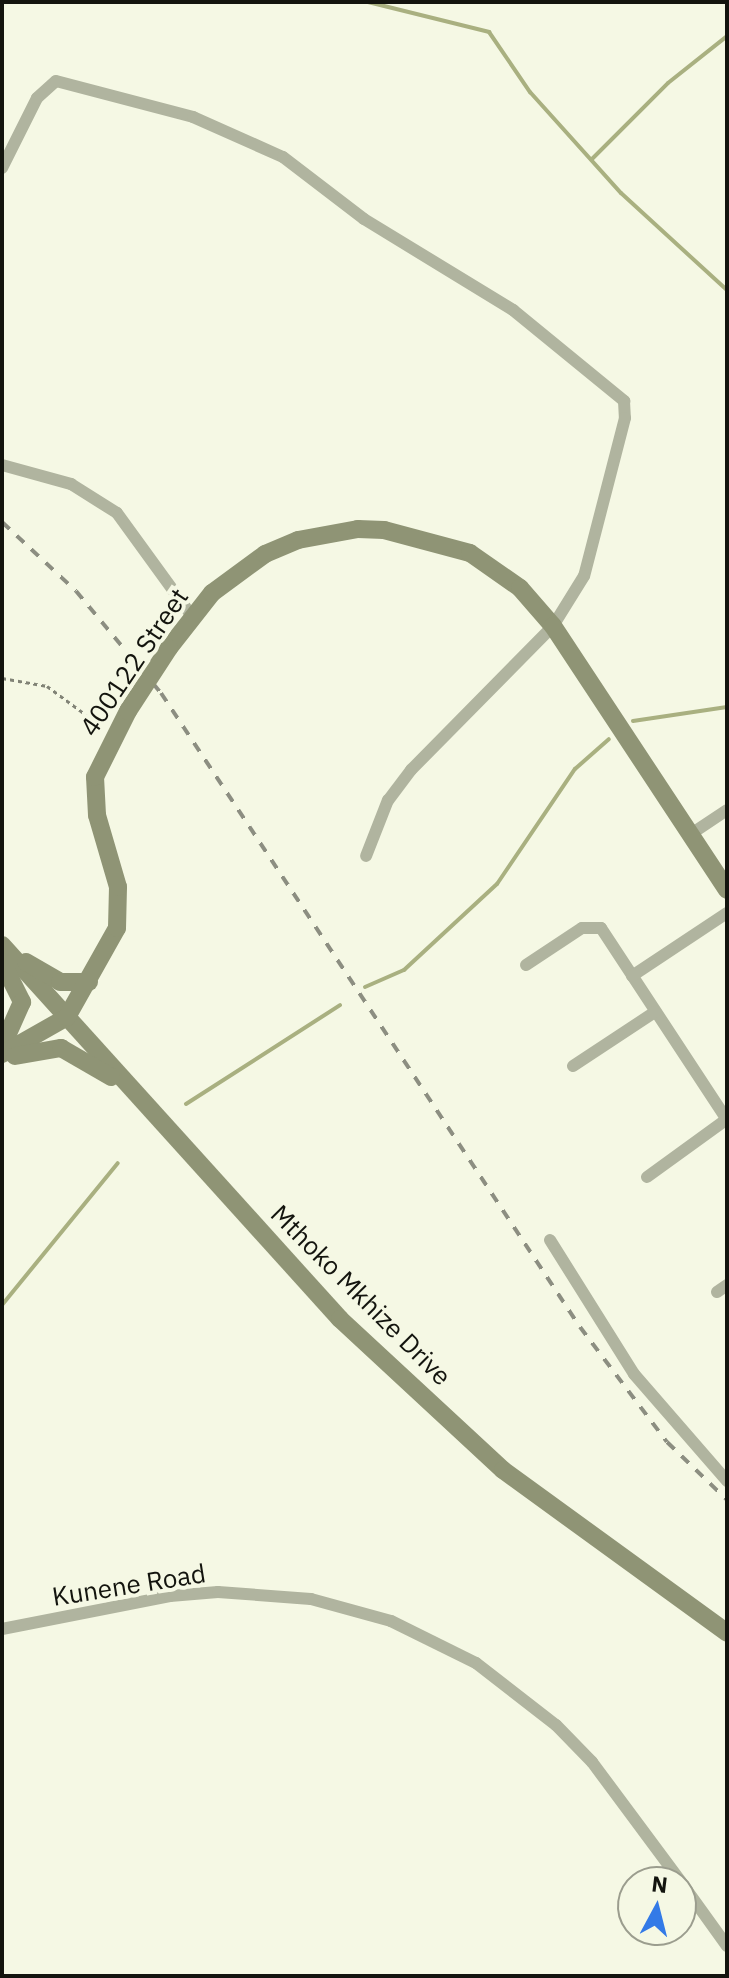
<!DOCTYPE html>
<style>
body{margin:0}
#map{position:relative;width:729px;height:1978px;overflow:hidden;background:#f5f8e4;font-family:"IBM Plex Sans",sans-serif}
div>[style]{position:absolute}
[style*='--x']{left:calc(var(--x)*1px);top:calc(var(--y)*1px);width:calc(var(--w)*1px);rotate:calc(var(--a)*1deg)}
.stream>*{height:4px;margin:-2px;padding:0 2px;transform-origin:2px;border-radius:2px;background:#a9b080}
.path>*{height:3px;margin-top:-1.5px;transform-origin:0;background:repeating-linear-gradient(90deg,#818376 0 4px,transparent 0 8px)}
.street>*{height:12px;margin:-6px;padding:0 6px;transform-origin:6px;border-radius:6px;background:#b0b49f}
.secondary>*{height:18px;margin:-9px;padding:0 9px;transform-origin:9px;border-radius:9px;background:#8f9475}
.rail>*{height:4px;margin-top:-2px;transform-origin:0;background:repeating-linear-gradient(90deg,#8c8e81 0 10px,transparent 0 20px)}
.secondary-bridge>*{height:18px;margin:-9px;padding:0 9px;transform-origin:9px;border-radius:9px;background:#8f9475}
span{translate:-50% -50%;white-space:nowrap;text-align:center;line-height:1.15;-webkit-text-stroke:8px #f5f8e4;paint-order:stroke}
.street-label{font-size:26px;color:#13140e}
.frame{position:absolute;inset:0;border:4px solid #13140e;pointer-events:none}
.north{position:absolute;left:617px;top:1866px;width:80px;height:80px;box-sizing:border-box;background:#f5f8e4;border:2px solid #9b9d8e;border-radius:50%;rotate:7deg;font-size:22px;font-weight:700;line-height:32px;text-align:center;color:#13140e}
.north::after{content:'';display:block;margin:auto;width:28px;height:36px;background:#337ae7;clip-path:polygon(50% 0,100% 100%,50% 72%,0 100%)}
</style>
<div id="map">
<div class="stream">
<i style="--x:368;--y:2;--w:125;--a:13.9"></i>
<i style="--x:489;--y:32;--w:73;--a:55.7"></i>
<i style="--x:530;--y:92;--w:136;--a:48"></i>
<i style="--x:621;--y:193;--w:144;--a:42.5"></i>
<i style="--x:592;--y:159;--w:107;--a:-45"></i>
<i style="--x:668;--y:83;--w:75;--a:-38.5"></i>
<i style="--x:633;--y:721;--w:95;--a:-8.5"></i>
<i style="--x:365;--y:987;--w:43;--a:-23.6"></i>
<i style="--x:404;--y:970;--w:127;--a:-42.8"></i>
<i style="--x:497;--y:884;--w:139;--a:-55.9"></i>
<i style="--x:575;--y:769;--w:45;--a:-41.4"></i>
<i style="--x:186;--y:1104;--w:183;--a:-32.7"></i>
<i style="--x:2;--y:1305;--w:183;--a:-50.8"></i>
</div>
<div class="path">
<i style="--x:2;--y:678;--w:46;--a:10.1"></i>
<i style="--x:47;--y:686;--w:71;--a:36.4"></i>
</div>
<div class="street">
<i style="--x:2;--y:168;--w:78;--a:-63.4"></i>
<i style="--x:37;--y:98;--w:25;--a:-42"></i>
<i style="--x:56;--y:81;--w:142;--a:14.7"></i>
<i style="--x:193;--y:117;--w:98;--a:24"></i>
<i style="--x:283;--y:157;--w:102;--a:37.4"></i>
<i style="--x:364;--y:219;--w:175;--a:31.4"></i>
<i style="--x:513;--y:310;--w:144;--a:39.3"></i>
<i style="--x:624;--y:401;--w:17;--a:87"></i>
<i style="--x:625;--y:418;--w:163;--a:104.5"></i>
<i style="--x:584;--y:576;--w:59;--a:121.8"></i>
<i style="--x:553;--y:626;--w:202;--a:134.6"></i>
<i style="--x:411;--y:770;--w:38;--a:127"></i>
<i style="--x:388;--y:800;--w:60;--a:111.4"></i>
<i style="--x:2;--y:465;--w:72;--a:15.4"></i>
<i style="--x:71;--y:484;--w:54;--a:32.2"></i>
<i style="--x:117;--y:513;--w:126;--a:54"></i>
<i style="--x:691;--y:834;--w:43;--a:-33.7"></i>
<i style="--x:526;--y:965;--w:67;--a:-33.5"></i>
<i style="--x:582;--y:928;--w:19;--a:0"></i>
<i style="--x:601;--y:928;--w:230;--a:56.7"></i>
<i style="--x:632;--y:976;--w:114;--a:-33.6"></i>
<i style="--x:573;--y:1066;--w:98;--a:-33.4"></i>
<i style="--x:647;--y:1177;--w:99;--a:-35.9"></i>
<i style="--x:550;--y:1240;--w:158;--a:57.9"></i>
<i style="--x:634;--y:1374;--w:142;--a:49"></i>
<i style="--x:717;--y:1292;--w:12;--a:-35"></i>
<i style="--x:2;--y:1629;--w:171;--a:-11.1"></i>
<i style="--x:170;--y:1596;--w:48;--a:-4.8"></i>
<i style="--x:218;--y:1592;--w:93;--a:4.3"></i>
<i style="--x:311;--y:1599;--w:83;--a:15.4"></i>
<i style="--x:391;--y:1621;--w:95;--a:26.3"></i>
<i style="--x:476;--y:1663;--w:101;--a:37.8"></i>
<i style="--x:556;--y:1725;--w:52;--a:45.8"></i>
<i style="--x:592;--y:1762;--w:149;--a:53.4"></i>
<i style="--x:681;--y:1882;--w:79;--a:54.3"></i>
</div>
<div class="secondary">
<i style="--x:169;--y:648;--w:70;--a:-52"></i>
<i style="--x:212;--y:593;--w:66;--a:-36.3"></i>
<i style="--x:265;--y:554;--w:36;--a:-23"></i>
<i style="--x:298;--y:540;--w:61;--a:-10.4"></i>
<i style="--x:358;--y:529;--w:26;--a:2"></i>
<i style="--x:384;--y:530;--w:89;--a:15"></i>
<i style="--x:470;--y:553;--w:61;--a:35"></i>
<i style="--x:520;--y:588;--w:50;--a:49"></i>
<i style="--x:553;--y:626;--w:316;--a:56.6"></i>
<i style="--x:2;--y:945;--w:504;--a:47.89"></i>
<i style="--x:340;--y:1319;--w:222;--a:42.8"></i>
<i style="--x:503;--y:1470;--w:277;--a:36"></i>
<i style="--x:2;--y:962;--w:45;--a:63.4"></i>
<i style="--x:22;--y:1002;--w:49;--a:114"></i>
<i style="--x:26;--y:962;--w:39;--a:30"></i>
<i style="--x:60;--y:982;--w:29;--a:0"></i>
<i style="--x:2;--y:1054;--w:75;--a:-29.6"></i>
<i style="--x:67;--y:1017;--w:102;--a:-60.7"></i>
<i style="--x:117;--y:928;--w:41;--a:-88.6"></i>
<i style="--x:118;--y:887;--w:75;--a:-106.3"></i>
<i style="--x:97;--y:815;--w:38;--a:-93"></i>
<i style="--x:95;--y:777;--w:74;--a:-63.4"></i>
<i style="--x:15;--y:1056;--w:47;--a:-9.9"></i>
<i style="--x:61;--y:1048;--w:58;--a:30.1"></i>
</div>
<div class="rail">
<i style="--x:2;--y:522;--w:101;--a:43"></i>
<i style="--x:76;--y:591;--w:133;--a:50.2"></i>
<i style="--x:161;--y:693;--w:760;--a:56.54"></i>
<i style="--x:580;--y:1327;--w:144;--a:52.9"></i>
<i style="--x:667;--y:1442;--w:83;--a:44"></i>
</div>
<div class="secondary-bridge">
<i style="--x:128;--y:711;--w:75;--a:-56.9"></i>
</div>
<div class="street-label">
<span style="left:134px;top:662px;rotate:-56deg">400122 Street</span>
<span style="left:361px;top:1295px;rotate:45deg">Mthoko Mkhize Drive</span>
<span style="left:129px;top:1585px;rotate:-9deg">Kunene Road</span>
</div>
<div class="frame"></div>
<div class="north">N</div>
</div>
